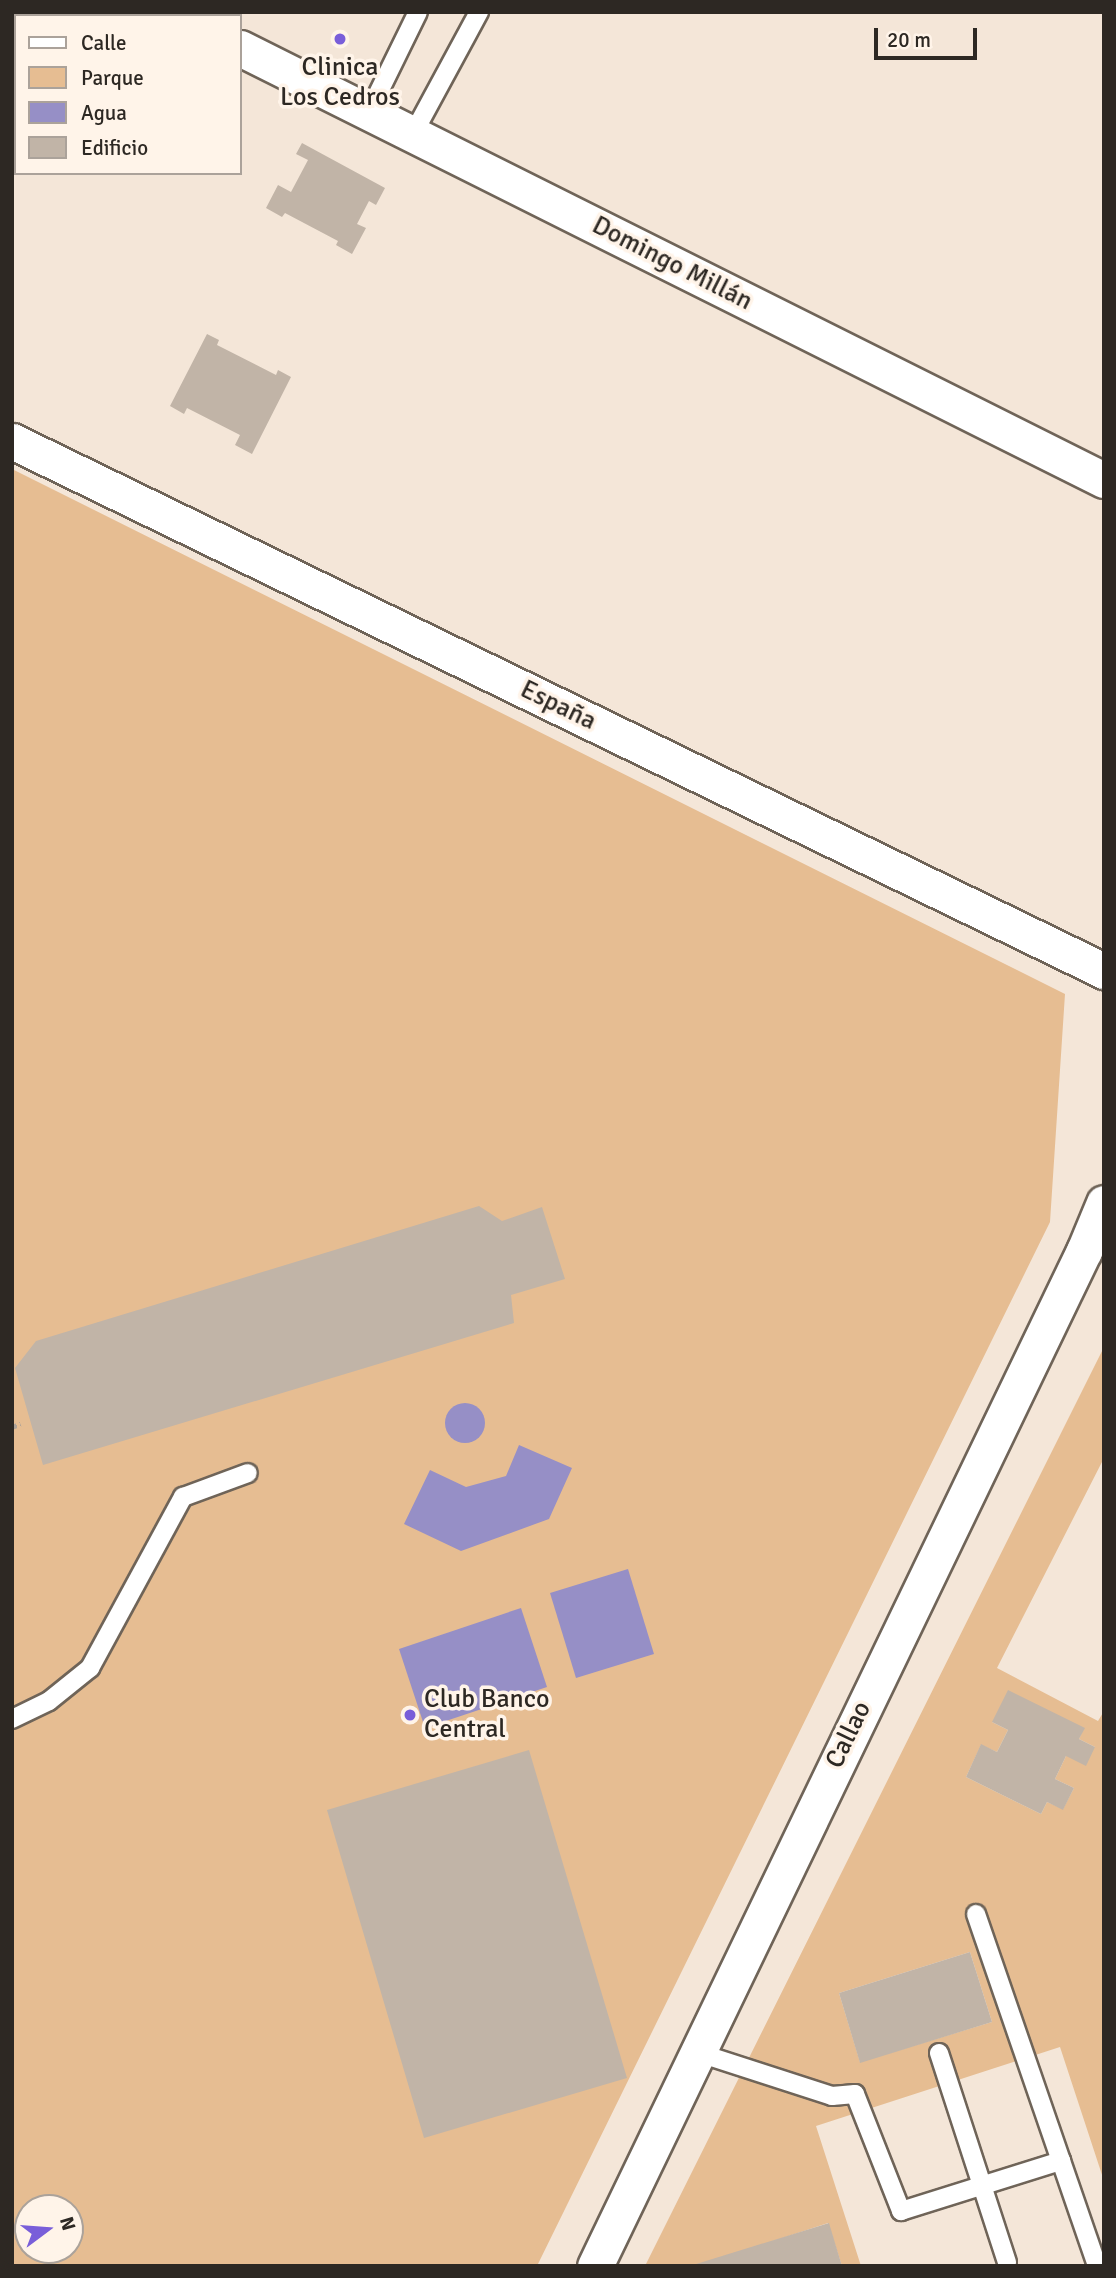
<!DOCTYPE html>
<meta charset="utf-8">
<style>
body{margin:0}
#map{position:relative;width:1116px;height:2278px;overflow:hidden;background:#f4e6d8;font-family:Signika,sans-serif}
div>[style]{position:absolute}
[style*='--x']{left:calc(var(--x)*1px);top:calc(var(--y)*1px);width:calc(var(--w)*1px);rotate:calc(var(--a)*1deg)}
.green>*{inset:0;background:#e6bd92}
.water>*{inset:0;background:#968fc6}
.round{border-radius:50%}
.building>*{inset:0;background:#c1b4a7}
.path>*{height:4.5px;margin-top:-2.25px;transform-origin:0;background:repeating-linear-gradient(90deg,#aea398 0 5px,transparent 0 8.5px)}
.roads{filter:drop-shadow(2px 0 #6f6458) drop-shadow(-2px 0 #6f6458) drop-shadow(0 2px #6f6458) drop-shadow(0 -2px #6f6458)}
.lane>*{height:18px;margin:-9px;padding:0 9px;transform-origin:9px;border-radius:9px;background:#fff}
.street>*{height:35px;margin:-17.5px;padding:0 17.5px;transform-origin:17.5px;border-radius:17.5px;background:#fff}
.secondary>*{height:38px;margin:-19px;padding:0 19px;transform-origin:19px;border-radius:19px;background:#fff}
.dots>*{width:19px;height:19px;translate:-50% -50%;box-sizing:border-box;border:4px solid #fff4e9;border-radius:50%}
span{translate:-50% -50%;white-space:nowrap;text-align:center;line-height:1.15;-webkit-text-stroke:7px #fff4e9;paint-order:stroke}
.poi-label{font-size:26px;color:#2d2823}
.left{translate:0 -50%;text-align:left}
.street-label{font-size:26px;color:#2d2823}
.frame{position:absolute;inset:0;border:14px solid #2d2823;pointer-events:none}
.legend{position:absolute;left:14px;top:14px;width:228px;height:161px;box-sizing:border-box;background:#fff4e9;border:2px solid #aba29a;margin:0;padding:9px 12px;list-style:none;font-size:21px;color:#2d2823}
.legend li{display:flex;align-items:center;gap:14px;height:35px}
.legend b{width:35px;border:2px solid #aba29a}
.north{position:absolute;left:14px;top:2194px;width:70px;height:70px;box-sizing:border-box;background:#fff4e9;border:2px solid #aba29a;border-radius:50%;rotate:74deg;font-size:19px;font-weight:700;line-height:28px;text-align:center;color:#2d2823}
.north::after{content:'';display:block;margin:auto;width:24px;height:32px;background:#795ed9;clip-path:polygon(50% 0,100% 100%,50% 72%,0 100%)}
.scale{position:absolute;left:874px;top:28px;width:103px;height:32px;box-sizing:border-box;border:4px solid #2d2823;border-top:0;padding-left:9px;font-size:21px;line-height:24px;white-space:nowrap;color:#2d2823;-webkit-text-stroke:5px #fff4e9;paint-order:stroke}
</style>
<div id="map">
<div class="green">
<i style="clip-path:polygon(evenodd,12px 469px,1065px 994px,1050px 1222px,537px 2266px,12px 2266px,12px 469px,28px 2208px,70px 2208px,70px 2250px,28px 2250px,28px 2208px)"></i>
<i style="clip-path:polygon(evenodd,1104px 1347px,1104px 1458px,997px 1668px,1098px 1721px,1104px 1711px,1104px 2181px,1060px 2047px,816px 2126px,861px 2266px,842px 2266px,828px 2223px,698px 2266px,645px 2266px,1104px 1347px,992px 1722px,1084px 1728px,1079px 1739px,1095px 1747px,1066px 1756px,1055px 1779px,1074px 1788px,1063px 1809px,1047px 1802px,1041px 1814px,966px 1777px,981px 1745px,997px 1752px,1008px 1730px,992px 1722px,1104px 1347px,970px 1952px,992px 2022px,860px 2062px,839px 1993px,970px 1952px)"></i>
</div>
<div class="water">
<i class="round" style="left:445px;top:1403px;width:40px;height:40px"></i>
<i style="clip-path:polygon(519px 1445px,572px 1468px,549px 1519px,461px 1551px,404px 1524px,430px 1470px,466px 1487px,506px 1476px)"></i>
<i style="clip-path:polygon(628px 1569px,654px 1654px,576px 1678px,550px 1593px)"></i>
<i style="clip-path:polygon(521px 1608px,547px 1687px,425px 1728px,399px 1649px)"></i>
</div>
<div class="building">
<i style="clip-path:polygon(302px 143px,385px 188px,376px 205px,369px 201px,357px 224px,366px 228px,352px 254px,336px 245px,338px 241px,285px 213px,282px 217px,266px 208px,278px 185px,291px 192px,308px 160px,296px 154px)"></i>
<i style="clip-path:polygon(207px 334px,219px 340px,217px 345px,276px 375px,278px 370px,291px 377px,252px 454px,235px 445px,240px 435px,187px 408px,184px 414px,170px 406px)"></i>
<i style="clip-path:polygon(479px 1206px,502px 1221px,542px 1207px,565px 1279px,511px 1295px,514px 1323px,43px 1465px,15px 1368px,36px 1341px)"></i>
<i style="clip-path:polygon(1008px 1690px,1085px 1728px,1079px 1739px,1095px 1747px,1086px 1766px,1066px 1756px,1055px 1779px,1074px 1788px,1063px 1810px,1047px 1802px,1041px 1814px,966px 1777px,981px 1744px,997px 1752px,1008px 1730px,992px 1722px)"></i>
<i style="clip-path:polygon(529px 1750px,627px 2078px,424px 2138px,327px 1810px)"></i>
<i style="clip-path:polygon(970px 1952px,992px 2022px,860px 2063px,839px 1993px)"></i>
<i style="clip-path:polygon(829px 2223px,842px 2266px,693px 2266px,693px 2265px)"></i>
</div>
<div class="path">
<i style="--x:12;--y:1427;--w:9;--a:-21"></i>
</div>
<div class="roads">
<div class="lane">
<i style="--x:369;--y:112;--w:111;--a:-63.9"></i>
<i style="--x:413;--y:134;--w:139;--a:-61.6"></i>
<i style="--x:12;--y:1719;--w:41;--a:-25.9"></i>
<i style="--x:49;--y:1701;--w:53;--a:-38.8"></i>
<i style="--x:90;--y:1668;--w:195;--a:-61.5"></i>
<i style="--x:183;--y:1497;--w:69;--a:-20.3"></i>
<i style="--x:976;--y:1914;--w:372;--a:71"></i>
<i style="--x:696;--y:2052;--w:143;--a:17.9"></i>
<i style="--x:832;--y:2096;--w:23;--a:-5"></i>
<i style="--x:855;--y:2094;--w:126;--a:68.5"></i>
<i style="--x:901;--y:2211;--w:168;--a:-17.4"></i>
<i style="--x:939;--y:2053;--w:220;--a:72"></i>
</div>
<div class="street">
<i style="--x:166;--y:12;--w:8;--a:30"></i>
<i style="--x:240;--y:48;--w:966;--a:26.57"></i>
<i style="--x:12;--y:441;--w:1214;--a:25.89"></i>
<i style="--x:595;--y:2266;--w:1127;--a:-64.28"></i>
<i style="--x:1084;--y:1251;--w:52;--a:-67.4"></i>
</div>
<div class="secondary">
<i style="--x:63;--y:16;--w:4;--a:-63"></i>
<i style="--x:12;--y:131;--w:9;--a:-63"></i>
</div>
</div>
<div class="dots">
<i style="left:340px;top:39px;background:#795ed9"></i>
<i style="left:410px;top:1715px;background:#795ed9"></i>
</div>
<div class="poi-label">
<span style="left:340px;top:83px">Clinica<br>Los Cedros</span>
<span class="left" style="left:424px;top:1715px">Club Banco<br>Central</span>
</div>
<div class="street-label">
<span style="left:672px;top:264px;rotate:27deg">Domingo Millán</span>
<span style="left:558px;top:706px;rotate:26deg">España</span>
<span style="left:849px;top:1735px;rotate:-64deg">Callao</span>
</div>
<div class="frame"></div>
<ul class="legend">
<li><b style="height:9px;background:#fff"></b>Calle</li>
<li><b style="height:19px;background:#e6bd92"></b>Parque</li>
<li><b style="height:19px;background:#968fc6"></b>Agua</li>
<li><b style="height:19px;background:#c1b4a7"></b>Edificio</li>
</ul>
<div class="north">N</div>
<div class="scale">20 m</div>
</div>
